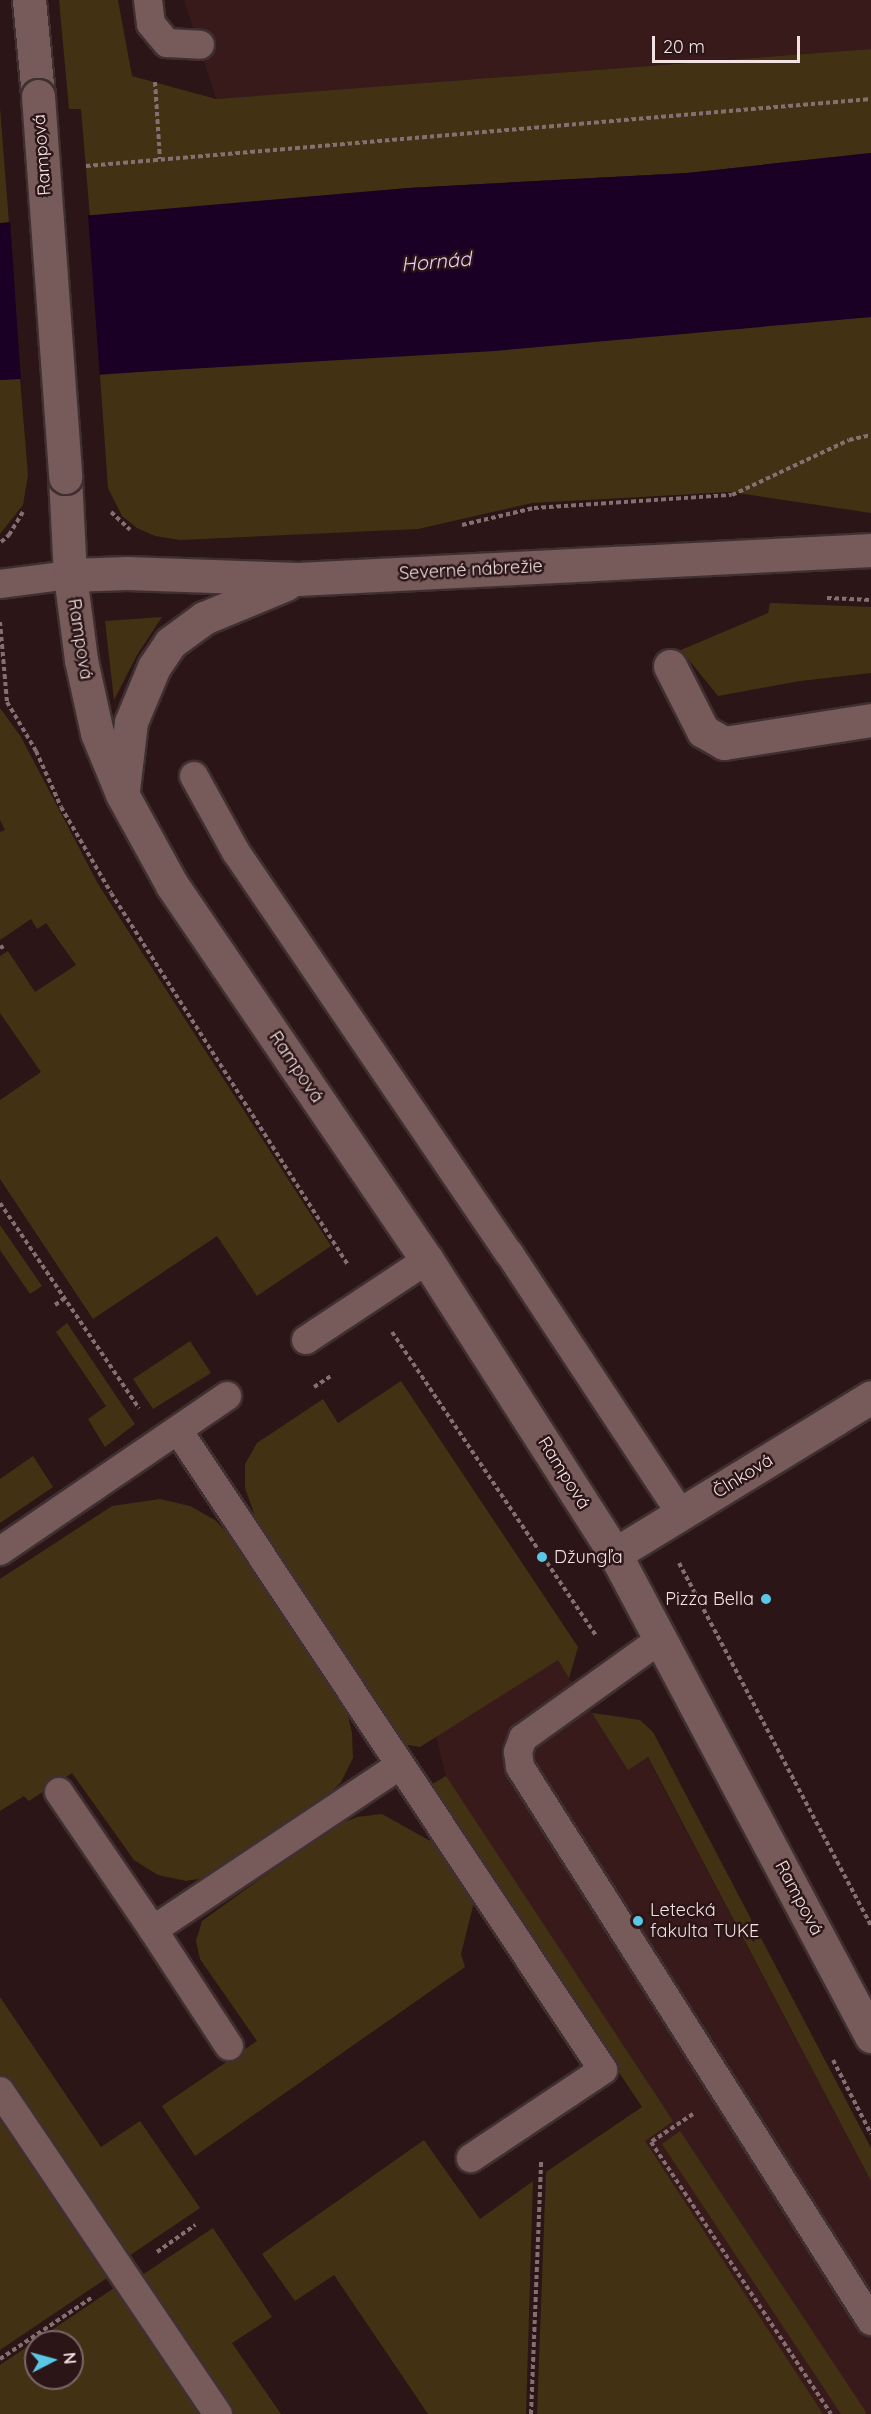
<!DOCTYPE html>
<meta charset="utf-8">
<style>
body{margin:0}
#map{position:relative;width:871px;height:2414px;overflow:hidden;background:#2b1516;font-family:Quicksand,sans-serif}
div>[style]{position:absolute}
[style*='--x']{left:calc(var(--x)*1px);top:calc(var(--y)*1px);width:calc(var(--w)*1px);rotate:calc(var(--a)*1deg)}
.built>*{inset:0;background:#381a1b}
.green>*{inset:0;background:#423213}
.water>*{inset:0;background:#1a0025}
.pier>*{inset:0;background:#2b1516}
.path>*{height:4px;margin-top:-2px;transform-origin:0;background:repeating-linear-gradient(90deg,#847071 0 4.5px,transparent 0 7.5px)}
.roads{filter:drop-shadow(2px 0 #402f30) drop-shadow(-2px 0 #402f30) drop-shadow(0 2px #402f30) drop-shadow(0 -2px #402f30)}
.lane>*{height:28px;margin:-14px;padding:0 14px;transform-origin:14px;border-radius:14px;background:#775a5a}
.street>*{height:33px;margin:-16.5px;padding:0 16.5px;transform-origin:16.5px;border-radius:16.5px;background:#775a5a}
.bridges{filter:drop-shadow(2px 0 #402f30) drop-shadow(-2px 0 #402f30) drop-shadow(0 2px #402f30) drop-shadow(0 -2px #402f30)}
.street-bridge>*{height:33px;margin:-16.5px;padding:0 16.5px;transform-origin:16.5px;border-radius:16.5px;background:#775a5a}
.dots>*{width:16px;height:16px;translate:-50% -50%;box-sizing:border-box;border:3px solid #2b1516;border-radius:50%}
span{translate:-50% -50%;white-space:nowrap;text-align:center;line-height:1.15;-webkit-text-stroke:5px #2b1516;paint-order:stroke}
.street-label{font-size:18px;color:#f3e2e2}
.poi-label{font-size:18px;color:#f3e2e2}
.left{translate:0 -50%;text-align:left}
.right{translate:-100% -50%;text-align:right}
.water-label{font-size:20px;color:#ebcefa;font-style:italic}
.north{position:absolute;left:24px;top:2330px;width:60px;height:60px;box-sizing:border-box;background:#2b1516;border:2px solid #7b6768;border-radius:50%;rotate:84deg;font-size:16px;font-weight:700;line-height:24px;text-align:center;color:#f3e2e2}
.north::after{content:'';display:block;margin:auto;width:21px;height:27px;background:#5ac8e5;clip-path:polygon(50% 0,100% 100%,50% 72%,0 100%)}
.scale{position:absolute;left:652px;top:36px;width:148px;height:27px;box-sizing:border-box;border:3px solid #f3e2e2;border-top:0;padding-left:8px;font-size:18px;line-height:21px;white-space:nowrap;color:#f3e2e2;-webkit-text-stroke:4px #2b1516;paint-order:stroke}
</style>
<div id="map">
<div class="built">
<i style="clip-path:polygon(184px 0,871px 0,871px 49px,216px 99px)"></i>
<i style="clip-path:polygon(578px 1647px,569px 1678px,592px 1713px,626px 1717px,871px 2181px,871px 2414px,805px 2414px,624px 2141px,652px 2122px,447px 1780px,431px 1717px)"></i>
</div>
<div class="green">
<i style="clip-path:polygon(59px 0,118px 0,132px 76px,216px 99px,871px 49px,871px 153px,687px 173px,408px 188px,90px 217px,81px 109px,69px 109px)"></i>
<i style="clip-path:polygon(0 108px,9px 223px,0 223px)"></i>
<i style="clip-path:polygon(871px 317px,871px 513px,731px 492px,532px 503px,418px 529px,180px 540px,155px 536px,137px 528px,122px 516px,108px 488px,100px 375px)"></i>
<i style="clip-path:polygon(20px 379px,28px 475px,23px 505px,0 534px,0 380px)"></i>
<i style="clip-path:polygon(770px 603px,871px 607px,871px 673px,800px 681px,718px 696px,681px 650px,768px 613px)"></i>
<i style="clip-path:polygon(162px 617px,137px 655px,114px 700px,105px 621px)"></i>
<i style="clip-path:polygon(0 708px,21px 737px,98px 884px,331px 1246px,257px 1296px,217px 1236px,93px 1319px,0 1179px,0 1100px,41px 1072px,0 1013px,0 956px,8px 951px,35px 992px,76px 965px,46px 923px,37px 929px,31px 919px,0 940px,0 832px,5px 830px,0 820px)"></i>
<i style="clip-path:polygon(0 1225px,42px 1286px,30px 1294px,0 1250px)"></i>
<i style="clip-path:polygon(67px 1323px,135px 1424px,105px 1447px,88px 1419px,106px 1406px,56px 1332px)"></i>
<i style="clip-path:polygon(190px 1341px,211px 1373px,153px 1409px,133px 1379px)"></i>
<i style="clip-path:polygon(401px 1381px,578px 1647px,569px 1678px,558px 1660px,420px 1747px,402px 1744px,263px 1538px,245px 1488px,245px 1464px,257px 1443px,323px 1399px,338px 1423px)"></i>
<i style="clip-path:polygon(33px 1456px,53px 1487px,0 1523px,0 1479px)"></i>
<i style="clip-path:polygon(160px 1499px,190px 1506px,215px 1520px,243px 1551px,345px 1703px,352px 1733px,353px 1758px,341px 1782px,318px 1805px,210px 1877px,186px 1881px,158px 1875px,134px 1860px,72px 1773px,29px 1801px,24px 1796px,0 1811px,0 1579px,112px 1506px)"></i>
<i style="clip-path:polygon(592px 1713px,640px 1720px,653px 1732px,871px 2148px,871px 2181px,648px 1757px,628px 1770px)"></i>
<i style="clip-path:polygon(446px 1776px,673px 2121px,645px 2141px,823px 2414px,537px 2414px,546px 2172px,642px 2107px,429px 1786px)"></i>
<i style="clip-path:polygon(382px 1814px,441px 1847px,474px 1902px,461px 1954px,465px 1967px,195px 2156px,162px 2106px,257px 2041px,200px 1959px,196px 1941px,202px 1921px,332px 1827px,357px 1817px)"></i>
<i style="clip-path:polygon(0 1997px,101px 2147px,140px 2121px,200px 2208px,123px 2260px,0 2077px)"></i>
<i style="clip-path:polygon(0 2113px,110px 2276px,0 2350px)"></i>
<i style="clip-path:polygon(680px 2131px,866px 2412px,865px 2414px,841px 2414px,662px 2144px)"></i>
<i style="clip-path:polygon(424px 2140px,480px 2219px,533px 2181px,526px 2414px,428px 2414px,334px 2275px,295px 2301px,262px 2254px)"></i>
<i style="clip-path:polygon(213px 2228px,272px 2317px,232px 2343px,281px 2414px,226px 2414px,136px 2279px)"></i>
<i style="clip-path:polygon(evenodd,117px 2286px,204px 2414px,0 2414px,0 2365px,117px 2286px,36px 2342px,72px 2342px,72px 2378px,36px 2378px,36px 2342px)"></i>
</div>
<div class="water">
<i style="clip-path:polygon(871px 153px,871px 317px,495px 351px,0 380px,0 223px,408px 188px,687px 173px)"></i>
</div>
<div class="pier">
<i style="clip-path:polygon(88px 214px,100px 378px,21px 382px,10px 220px)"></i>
</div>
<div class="path">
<i style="--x:155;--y:82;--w:77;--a:86.3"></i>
<i style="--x:86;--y:166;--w:788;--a:-4.88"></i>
<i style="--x:111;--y:512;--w:26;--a:43"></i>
<i style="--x:462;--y:525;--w:74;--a:-13.3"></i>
<i style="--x:534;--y:508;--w:198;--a:-3.8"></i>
<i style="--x:732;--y:495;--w:129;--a:-25.2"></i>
<i style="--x:849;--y:440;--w:23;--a:-13"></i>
<i style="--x:1;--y:542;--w:11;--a:-41"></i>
<i style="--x:9;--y:535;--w:27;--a:-59"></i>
<i style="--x:827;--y:598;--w:44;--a:2.6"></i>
<i style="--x:0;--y:622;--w:80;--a:85"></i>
<i style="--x:7;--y:702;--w:57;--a:59.4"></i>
<i style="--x:36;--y:751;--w:61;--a:65.9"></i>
<i style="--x:61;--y:807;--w:99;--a:59.8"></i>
<i style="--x:111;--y:893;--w:442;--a:57.5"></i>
<i style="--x:0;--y:948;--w:4;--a:-27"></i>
<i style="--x:0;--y:1203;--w:248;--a:55.9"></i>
<i style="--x:55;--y:1305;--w:12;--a:-35"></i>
<i style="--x:392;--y:1332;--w:367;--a:56.1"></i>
<i style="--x:314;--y:1387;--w:20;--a:-33"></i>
<i style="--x:679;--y:1563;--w:410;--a:62.1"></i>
<i style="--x:833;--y:2060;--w:83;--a:62.8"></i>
<i style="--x:693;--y:2114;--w:50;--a:146.3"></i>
<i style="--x:651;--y:2142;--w:326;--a:56.5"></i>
<i style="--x:157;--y:2252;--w:47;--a:-35.4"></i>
<i style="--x:0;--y:2359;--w:110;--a:-33.8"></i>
<i style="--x:531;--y:2414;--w:254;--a:-87.7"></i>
</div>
<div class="roads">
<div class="lane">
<i style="--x:148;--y:0;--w:24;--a:83"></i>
<i style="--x:151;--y:24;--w:25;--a:50"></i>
<i style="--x:167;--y:43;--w:33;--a:3"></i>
<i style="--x:0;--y:584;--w:71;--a:-7.3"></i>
<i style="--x:194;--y:776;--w:87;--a:61.1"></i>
<i style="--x:236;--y:852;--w:485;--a:55.8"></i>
<i style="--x:509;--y:1253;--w:313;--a:56.6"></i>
<i style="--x:306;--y:1340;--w:145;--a:-33.5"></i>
<i style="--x:178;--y:1430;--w:768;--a:56.41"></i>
<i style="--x:603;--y:2070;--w:159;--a:146.3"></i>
<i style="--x:0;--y:1551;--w:275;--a:-34.3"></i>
<i style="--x:661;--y:1639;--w:170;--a:144.3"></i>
<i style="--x:523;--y:1738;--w:15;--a:110"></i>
<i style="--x:518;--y:1752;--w:15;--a:82"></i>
<i style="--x:520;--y:1767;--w:656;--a:57.64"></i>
<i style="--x:59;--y:1792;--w:167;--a:55.7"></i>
<i style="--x:229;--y:2046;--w:139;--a:-123.2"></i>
<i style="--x:153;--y:1930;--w:297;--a:-33.7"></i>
<i style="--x:0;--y:2091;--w:390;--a:56"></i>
</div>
<div class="street">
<i style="--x:29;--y:0;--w:96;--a:84.6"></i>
<i style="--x:65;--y:477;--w:98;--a:87.1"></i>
<i style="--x:70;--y:575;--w:86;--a:82.6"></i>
<i style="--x:81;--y:660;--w:75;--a:77.6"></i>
<i style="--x:97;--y:733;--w:66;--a:67.7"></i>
<i style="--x:122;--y:794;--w:104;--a:61.2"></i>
<i style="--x:172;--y:885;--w:453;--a:55.8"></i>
<i style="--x:427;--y:1260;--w:349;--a:57.4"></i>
<i style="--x:615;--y:1554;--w:546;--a:62.03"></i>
<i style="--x:70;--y:575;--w:57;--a:-2"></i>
<i style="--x:127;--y:573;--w:171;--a:2"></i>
<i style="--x:298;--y:579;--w:574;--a:-2.9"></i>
<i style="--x:670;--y:666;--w:73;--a:63.1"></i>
<i style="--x:703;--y:731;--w:24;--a:30"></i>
<i style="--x:724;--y:743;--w:149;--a:-8.9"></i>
<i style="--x:123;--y:790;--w:68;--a:-83.3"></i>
<i style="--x:131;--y:722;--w:60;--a:-67.3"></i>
<i style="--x:154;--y:667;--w:29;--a:-56"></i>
<i style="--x:170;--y:643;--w:42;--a:-36.3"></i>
<i style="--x:204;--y:618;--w:89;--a:-22.5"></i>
<i style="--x:615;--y:1554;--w:300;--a:-31.5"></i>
</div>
</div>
<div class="bridges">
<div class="street-bridge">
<i style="--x:38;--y:96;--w:382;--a:85.9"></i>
</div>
</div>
<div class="dots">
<i style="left:542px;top:1557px;background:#5ac8e5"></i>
<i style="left:766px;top:1599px;background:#5ac8e5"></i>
<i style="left:638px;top:1921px;background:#5ac8e5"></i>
</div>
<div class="street-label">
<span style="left:42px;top:155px;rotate:-94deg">Rampová</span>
<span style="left:471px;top:570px;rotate:-3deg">Severné nábrežie</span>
<span style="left:80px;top:639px;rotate:81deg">Rampová</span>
<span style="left:296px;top:1067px;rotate:56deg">Rampová</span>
<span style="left:564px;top:1473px;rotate:58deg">Rampová</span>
<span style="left:743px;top:1476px;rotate:-32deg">Člnková</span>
<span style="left:799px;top:1898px;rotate:62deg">Rampová</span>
</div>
<div class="poi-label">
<span class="left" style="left:554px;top:1557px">Džungľa</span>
<span class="right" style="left:754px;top:1599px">Pizza Bella</span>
<span class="left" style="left:650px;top:1921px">Letecká<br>fakulta TUKE</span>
</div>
<div class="water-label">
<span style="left:436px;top:261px;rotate:-5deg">Hornád</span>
</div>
<div class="north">N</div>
<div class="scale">20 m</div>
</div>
